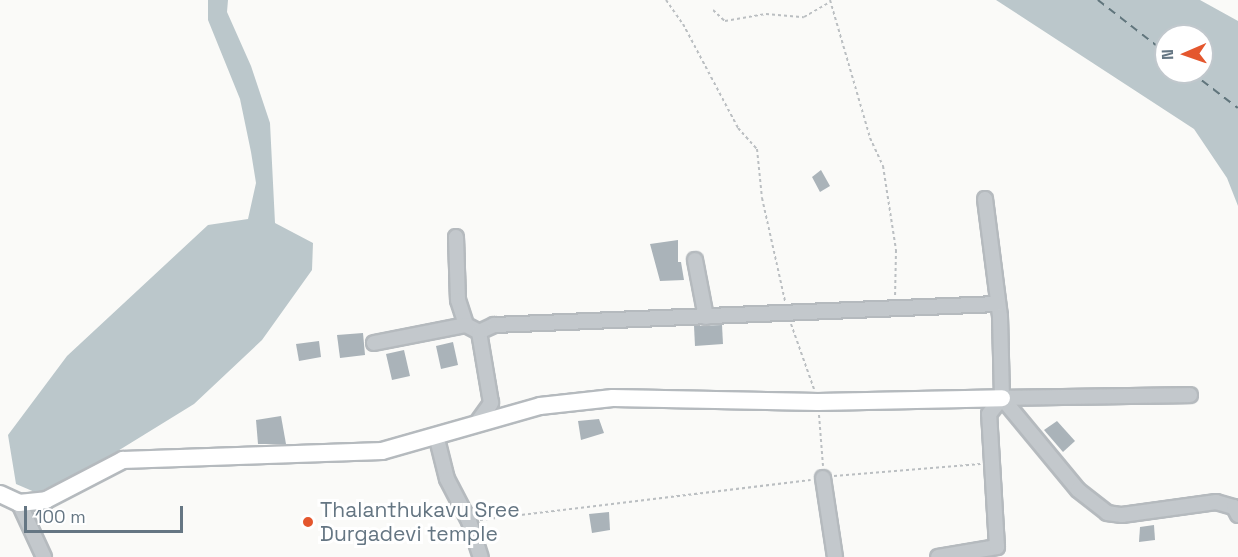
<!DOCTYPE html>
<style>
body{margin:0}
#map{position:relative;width:1238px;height:557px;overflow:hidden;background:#fafaf8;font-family:"Space Grotesk",sans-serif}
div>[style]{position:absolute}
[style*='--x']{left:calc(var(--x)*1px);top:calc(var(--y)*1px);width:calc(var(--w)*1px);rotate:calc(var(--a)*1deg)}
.water>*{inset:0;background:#bbc7cb}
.ferry>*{height:1.5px;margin-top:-0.75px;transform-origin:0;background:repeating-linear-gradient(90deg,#60757c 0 8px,transparent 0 14px)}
.building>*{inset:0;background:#aab3b9}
.path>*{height:2px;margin-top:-1px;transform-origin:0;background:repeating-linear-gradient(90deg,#bbbfc2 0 3px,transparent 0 6px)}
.roads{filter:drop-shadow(2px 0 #b5babe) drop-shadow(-2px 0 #b5babe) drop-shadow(0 2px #b5babe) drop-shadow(0 -2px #b5babe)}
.minor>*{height:14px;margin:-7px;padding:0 7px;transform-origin:7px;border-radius:7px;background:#c3c8cc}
.major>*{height:16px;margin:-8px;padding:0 8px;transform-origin:8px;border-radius:8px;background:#fff}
.dots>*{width:16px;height:16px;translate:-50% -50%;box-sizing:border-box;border:3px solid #fff;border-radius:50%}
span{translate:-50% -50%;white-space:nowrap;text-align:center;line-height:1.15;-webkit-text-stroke:6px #fff;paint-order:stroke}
.poi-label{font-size:21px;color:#657683}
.left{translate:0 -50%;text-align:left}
.north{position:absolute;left:1154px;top:24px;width:60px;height:60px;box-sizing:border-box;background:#fff;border:2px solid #c1c8cd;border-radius:50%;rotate:268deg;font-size:16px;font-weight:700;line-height:24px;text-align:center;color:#657683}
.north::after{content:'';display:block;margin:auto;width:21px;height:27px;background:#e4572e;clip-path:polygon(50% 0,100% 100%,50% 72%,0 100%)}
.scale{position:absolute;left:24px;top:506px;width:159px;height:27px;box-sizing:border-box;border:3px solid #657683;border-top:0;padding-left:8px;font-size:18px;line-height:21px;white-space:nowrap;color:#657683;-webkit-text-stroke:4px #fff;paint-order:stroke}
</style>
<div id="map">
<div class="water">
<i style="clip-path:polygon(208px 0,228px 0,227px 12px,251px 66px,270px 123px,275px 223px,313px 243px,312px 270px,262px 340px,194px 404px,95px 465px,37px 493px,16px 484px,8px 435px,67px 356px,208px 225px,248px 219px,256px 183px,251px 152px,240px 99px,208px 20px)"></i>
<i style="clip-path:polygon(evenodd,996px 0,1200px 0,1238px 21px,1238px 206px,1227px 178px,1194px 129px,996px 0,1166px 36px,1202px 36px,1202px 72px,1166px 72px,1166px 36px)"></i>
</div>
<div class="ferry">
<i style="--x:1098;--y:0;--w:86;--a:37.9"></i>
<i style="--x:1191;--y:72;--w:59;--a:37.5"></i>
</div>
<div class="building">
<i style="clip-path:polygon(821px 170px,830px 186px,820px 192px,812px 177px)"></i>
<i style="clip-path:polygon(678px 240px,678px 262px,681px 262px,684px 280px,660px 281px,650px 244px)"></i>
<i style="clip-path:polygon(722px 325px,723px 344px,695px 346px,694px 326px)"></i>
<i style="clip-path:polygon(363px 333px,365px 355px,340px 358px,337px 335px)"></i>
<i style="clip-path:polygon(319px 341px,321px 357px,299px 361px,296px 344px)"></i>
<i style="clip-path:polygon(453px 342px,458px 365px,441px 369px,436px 346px)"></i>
<i style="clip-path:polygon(404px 350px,410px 376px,392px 380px,386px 354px)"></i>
<i style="clip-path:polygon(281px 416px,286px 444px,258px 444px,256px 420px)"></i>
<i style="clip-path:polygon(599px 419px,604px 433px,581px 440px,578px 421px)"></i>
<i style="clip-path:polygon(1057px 421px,1075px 441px,1063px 452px,1044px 430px)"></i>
<i style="clip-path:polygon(609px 512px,610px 530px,592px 533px,589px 514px)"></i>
<i style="clip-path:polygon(1154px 525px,1155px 540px,1139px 542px,1140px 527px)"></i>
</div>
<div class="path">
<i style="--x:666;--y:0;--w:29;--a:55"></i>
<i style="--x:683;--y:24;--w:118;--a:62.1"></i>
<i style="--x:738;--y:128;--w:28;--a:48"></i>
<i style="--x:757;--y:149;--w:49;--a:84.2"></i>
<i style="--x:762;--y:198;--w:106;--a:77.4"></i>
<i style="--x:830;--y:0;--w:144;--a:73.8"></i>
<i style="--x:870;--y:138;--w:31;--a:65"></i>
<i style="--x:883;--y:166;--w:85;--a:81.2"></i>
<i style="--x:896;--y:250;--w:48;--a:91.2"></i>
<i style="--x:713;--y:10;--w:16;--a:43"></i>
<i style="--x:725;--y:21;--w:42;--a:-9.7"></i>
<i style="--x:766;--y:14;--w:38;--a:5"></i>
<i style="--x:804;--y:17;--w:30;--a:-30"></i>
<i style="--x:791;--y:324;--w:69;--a:70.5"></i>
<i style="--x:819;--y:415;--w:51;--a:85.5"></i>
<i style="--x:834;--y:476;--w:147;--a:-4.7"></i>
<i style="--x:480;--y:520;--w:333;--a:-6.9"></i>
</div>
<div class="roads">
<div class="minor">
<i style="--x:985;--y:199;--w:118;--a:82.7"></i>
<i style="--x:1000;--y:316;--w:82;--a:88.6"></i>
<i style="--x:1002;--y:398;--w:119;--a:50.4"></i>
<i style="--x:1078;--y:490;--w:37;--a:38"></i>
<i style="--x:1107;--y:513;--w:15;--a:8"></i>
<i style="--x:1122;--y:515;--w:95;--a:-7.9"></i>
<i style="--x:1216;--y:502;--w:19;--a:16"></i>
<i style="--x:1234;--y:507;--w:9;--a:63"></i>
<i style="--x:456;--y:237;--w:63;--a:88.2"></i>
<i style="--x:458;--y:300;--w:26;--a:72"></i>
<i style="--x:695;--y:260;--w:58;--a:79.1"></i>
<i style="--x:374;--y:343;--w:94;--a:-11.1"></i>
<i style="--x:466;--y:325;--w:15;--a:28"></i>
<i style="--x:476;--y:424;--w:26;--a:-54"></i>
<i style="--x:491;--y:403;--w:72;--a:-99.6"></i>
<i style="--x:479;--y:332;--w:17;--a:-25"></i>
<i style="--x:494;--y:325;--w:504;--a:-2.39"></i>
<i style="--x:436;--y:435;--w:45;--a:76"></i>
<i style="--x:447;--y:479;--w:47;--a:62.4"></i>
<i style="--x:469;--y:521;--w:38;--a:72"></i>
<i style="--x:823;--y:478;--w:80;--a:81.4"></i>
<i style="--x:19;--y:503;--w:60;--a:65.2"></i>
<i style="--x:938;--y:557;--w:60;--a:-9.6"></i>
<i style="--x:997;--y:547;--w:133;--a:-93.4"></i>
<i style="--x:989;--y:414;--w:21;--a:-51"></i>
<i style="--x:1002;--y:398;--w:188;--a:-0.9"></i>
</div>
<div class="major">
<i style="--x:0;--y:494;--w:21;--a:25"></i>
<i style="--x:19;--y:503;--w:27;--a:-6"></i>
<i style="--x:46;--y:500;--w:87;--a:-27.5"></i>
<i style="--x:123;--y:460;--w:259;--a:-2"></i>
<i style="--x:382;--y:451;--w:164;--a:-15.9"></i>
<i style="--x:540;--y:406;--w:73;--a:-6.3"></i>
<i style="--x:613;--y:398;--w:205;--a:1.1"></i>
<i style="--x:818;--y:402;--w:184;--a:-1.2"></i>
</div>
</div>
<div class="dots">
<i style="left:308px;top:522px;background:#e4572e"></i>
</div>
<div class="poi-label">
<span class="left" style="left:320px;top:522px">Thalanthukavu Sree<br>Durgadevi temple</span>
</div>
<div class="north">N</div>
<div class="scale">100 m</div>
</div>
